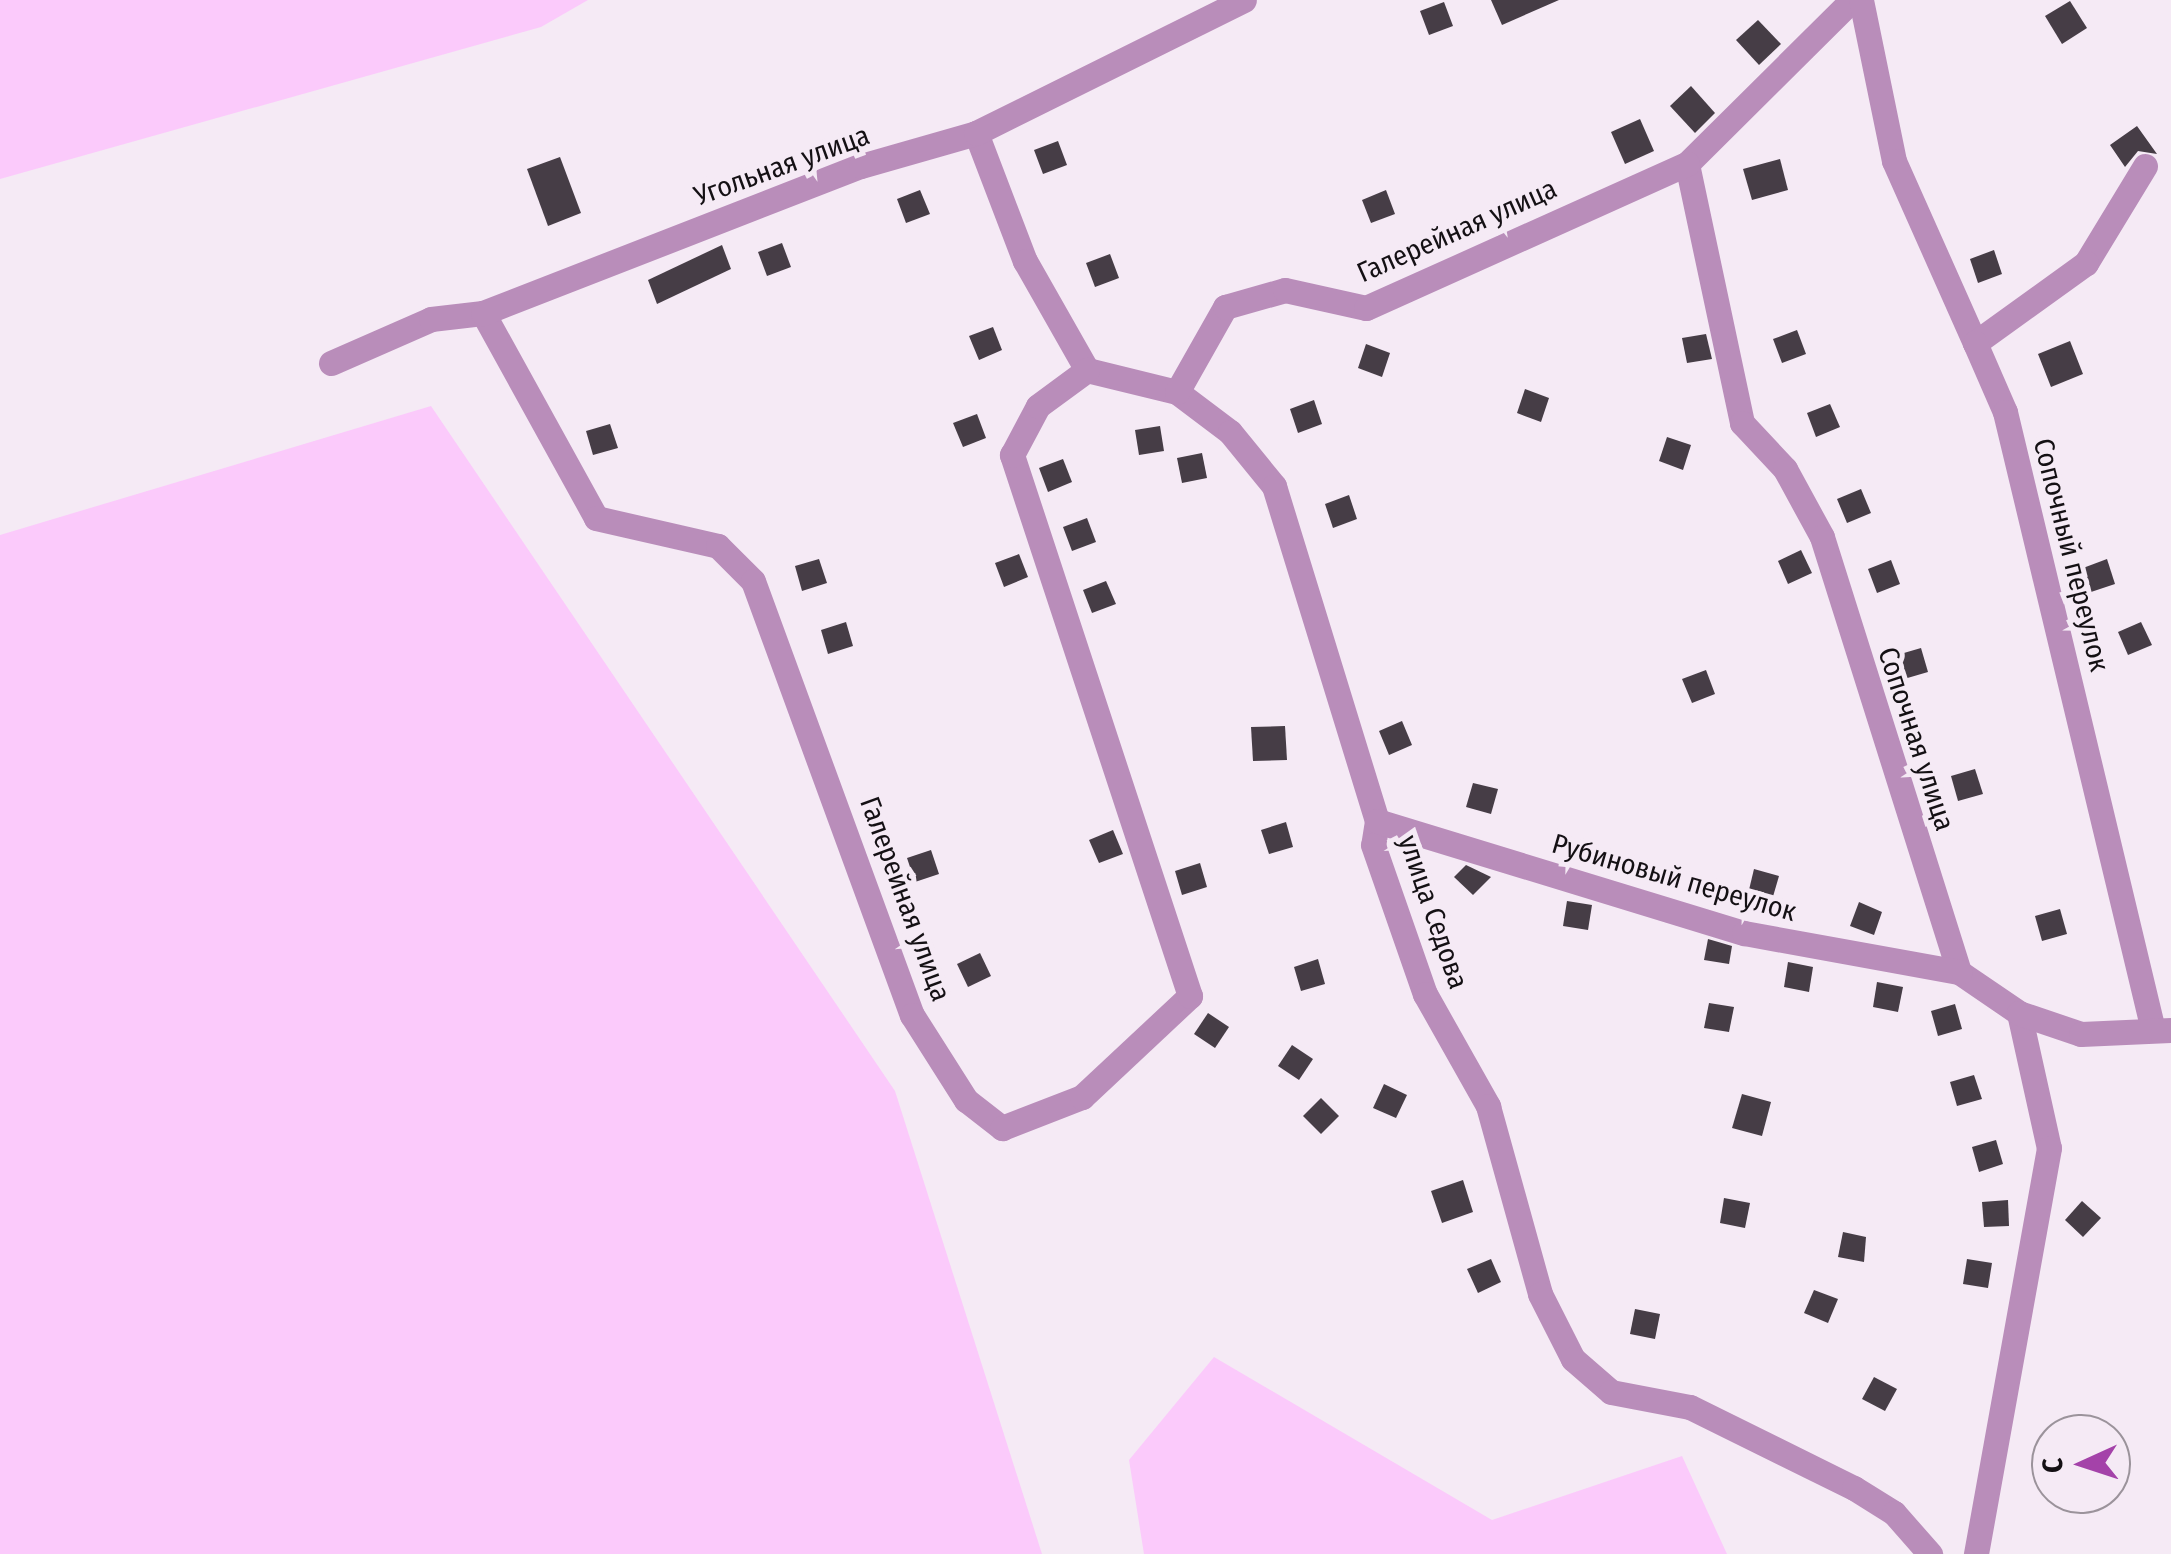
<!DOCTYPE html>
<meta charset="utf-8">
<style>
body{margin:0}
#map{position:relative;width:2171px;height:1554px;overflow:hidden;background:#f5eaf5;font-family:"Fira Sans Condensed",sans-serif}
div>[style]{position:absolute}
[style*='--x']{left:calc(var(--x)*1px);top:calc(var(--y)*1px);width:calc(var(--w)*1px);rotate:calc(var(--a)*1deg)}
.green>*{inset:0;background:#fbcafb}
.building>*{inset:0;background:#463d46}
.street>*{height:25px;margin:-12.5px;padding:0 12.5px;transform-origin:12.5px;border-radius:12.5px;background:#b98dba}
span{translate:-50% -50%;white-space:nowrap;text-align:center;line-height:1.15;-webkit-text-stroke:10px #f5eaf5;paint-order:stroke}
.street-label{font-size:28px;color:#141014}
.north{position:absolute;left:2031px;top:1414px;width:100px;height:100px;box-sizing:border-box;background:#f5eaf5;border:2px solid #9b939b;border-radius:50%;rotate:267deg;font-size:28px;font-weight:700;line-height:40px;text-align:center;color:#141014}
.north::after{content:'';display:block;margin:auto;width:35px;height:45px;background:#a442a9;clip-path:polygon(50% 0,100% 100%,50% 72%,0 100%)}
</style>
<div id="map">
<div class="green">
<i style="clip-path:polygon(0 0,588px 0,541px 27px,0 179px)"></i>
<i style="clip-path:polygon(431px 406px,895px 1091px,1042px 1554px,0 1554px,0 535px)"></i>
<i style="clip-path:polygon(1214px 1357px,1492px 1520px,1682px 1456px,1727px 1554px,1144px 1554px,1129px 1460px)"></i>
</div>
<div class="building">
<i style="clip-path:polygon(1491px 0,1559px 0,1502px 25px)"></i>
<i style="clip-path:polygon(2070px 1px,2087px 28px,2062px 44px,2045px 16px)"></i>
<i style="clip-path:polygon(1444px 2px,1453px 26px,1429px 35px,1420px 11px)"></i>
<i style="clip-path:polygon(1758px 20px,1781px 44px,1759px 65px,1736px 40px)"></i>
<i style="clip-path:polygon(1691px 86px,1715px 113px,1695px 133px,1670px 106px)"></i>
<i style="clip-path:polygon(1640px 119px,1654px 151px,1625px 164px,1611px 132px)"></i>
<i style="clip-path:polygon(2137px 126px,2157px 154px,2138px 151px,2125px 167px,2110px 145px)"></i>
<i style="clip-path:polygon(1058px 141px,1067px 165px,1043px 174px,1034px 150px)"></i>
<i style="clip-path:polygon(560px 157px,581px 213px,548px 226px,527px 169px)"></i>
<i style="clip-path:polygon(1780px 159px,1788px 190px,1752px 200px,1743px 169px)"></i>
<i style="clip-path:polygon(920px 190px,930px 214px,906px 223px,897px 199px)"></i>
<i style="clip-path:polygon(1386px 190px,1395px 214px,1371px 223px,1362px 200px)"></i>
<i style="clip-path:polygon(782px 243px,791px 267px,767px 276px,758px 252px)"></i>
<i style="clip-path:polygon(722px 245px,731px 269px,657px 304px,648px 280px)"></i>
<i style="clip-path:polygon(1994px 250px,2002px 274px,1978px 283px,1970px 259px)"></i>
<i style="clip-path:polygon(1110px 254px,1119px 278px,1095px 287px,1086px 263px)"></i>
<i style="clip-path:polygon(993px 327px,1002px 350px,979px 360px,969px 336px)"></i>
<i style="clip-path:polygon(1797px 330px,1806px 354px,1782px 363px,1773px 339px)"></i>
<i style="clip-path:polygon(1706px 334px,1712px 359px,1687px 363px,1682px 338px)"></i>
<i style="clip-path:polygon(2070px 341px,2083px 374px,2051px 387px,2038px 354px)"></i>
<i style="clip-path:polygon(1366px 344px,1390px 353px,1382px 377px,1358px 368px)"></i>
<i style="clip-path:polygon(1525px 389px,1549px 398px,1541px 422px,1517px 413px)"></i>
<i style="clip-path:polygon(1314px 400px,1322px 424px,1298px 433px,1290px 409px)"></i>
<i style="clip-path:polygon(1830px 404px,1840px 427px,1816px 437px,1807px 413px)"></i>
<i style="clip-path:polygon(977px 414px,986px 438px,963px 447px,953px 423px)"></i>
<i style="clip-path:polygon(610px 424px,618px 448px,593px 455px,586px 431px)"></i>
<i style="clip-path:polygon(1160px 426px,1164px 451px,1139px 455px,1135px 430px)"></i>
<i style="clip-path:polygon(1667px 437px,1691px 445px,1683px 470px,1659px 461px)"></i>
<i style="clip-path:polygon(1202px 453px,1207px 478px,1182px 483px,1177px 458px)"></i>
<i style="clip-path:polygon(1063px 459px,1072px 482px,1048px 492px,1039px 468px)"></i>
<i style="clip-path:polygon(1861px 489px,1871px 513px,1847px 523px,1837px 499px)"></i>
<i style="clip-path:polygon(1349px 495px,1357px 519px,1333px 528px,1325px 504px)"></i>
<i style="clip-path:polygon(1087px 518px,1096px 542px,1072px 551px,1063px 527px)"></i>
<i style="clip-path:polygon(1801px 550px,1812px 573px,1788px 584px,1778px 561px)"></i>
<i style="clip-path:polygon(1019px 554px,1028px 577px,1004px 587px,995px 563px)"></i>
<i style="clip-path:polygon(819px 559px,827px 583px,802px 591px,795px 566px)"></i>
<i style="clip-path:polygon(2107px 559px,2115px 584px,2091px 592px,2083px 568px)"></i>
<i style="clip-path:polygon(1891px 560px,1900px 584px,1877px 593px,1868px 569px)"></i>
<i style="clip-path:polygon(1106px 581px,1116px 604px,1092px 613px,1083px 590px)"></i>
<i style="clip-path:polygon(846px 622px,853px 646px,828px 654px,821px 630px)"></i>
<i style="clip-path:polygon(2141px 622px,2152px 645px,2128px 655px,2118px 632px)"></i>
<i style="clip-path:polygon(1921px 648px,1928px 672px,1904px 679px,1897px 655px)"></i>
<i style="clip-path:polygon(1706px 670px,1715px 694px,1692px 703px,1682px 679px)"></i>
<i style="clip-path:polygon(1402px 721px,1412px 745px,1389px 755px,1379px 731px)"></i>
<i style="clip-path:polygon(1285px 726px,1287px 760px,1253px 761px,1251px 727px)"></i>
<i style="clip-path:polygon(1975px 769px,1983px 794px,1958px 801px,1951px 776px)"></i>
<i style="clip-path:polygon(1473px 783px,1498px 789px,1491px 814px,1466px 807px)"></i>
<i style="clip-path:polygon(1286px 822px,1293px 847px,1269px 854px,1261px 830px)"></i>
<i style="clip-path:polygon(1113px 830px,1123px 854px,1099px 863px,1089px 840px)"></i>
<i style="clip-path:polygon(931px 850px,939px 874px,915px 882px,907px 858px)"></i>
<i style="clip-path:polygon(1200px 863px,1207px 887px,1182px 895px,1175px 871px)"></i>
<i style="clip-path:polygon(1466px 865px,1491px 877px,1473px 895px,1454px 877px)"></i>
<i style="clip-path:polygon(1754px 869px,1779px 876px,1772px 900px,1748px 894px)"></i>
<i style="clip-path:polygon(1567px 901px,1592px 905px,1588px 930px,1563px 926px)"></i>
<i style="clip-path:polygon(1859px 902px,1882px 912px,1874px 935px,1850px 926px)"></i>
<i style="clip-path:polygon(2060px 909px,2067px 934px,2042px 941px,2035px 916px)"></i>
<i style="clip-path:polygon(1708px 939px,1732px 946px,1729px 964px,1704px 960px)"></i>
<i style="clip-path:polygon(980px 953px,991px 976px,968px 987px,957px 964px)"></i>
<i style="clip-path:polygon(1318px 959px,1325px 984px,1301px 991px,1294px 967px)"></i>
<i style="clip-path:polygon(1788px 962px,1813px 967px,1809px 992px,1784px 987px)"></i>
<i style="clip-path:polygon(1877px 982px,1903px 987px,1898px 1012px,1873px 1007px)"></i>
<i style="clip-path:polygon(1709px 1003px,1734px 1007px,1729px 1032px,1704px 1028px)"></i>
<i style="clip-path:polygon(1955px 1004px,1962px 1029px,1938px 1036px,1931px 1011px)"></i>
<i style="clip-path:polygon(1208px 1013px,1229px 1027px,1215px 1048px,1194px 1034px)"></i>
<i style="clip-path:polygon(1292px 1045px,1313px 1059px,1299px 1080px,1278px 1066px)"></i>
<i style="clip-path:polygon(1974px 1075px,1982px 1099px,1957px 1106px,1950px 1082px)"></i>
<i style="clip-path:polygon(1384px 1084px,1407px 1095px,1396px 1118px,1373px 1108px)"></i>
<i style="clip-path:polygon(1742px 1094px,1771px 1102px,1762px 1136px,1732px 1128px)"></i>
<i style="clip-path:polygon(1321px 1098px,1339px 1116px,1321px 1134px,1303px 1116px)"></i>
<i style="clip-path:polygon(1996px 1140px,2003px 1164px,1979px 1172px,1972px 1147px)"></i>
<i style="clip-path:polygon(1463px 1180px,1473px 1212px,1442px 1223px,1431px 1191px)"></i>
<i style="clip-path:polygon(1724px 1198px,1750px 1203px,1745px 1228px,1720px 1223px)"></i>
<i style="clip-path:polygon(2008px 1200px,2009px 1226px,1984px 1227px,1982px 1202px)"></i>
<i style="clip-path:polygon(2082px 1201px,2101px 1218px,2083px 1237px,2065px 1220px)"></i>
<i style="clip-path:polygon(1843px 1232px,1866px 1237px,1864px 1262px,1838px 1257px)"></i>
<i style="clip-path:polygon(1491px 1259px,1501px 1282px,1478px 1293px,1467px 1269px)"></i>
<i style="clip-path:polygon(1967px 1259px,1992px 1263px,1988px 1288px,1963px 1284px)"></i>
<i style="clip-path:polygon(1814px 1290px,1838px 1299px,1828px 1323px,1804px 1313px)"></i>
<i style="clip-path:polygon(1635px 1309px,1660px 1314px,1655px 1339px,1630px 1334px)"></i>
<i style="clip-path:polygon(1874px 1377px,1897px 1389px,1885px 1411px,1862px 1399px)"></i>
</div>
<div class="street">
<i style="--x:1852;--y:0;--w:233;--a:135.2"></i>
<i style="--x:1687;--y:164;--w:265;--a:78"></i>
<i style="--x:1742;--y:423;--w:63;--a:46.9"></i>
<i style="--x:1785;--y:469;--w:77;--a:61.4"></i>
<i style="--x:1822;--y:537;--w:456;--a:72.5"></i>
<i style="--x:1959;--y:972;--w:73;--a:34.3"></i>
<i style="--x:2019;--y:1013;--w:138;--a:77.5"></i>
<i style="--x:2049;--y:1148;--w:413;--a:100.2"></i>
<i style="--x:1861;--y:0;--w:164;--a:78.4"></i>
<i style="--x:1894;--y:161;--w:199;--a:66"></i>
<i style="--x:976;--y:133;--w:137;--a:69.1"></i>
<i style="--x:1025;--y:261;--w:125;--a:60.4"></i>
<i style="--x:1087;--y:370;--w:93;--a:13.7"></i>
<i style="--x:1177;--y:392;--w:66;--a:37"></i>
<i style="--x:1230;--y:432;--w:70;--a:50.8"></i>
<i style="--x:1274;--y:486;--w:350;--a:72.9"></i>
<i style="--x:1377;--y:821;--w:24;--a:99"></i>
<i style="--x:1373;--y:845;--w:158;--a:70.8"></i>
<i style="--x:1425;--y:994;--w:129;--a:60.6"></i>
<i style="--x:1488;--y:1106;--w:195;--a:74.5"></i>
<i style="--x:1540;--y:1294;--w:73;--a:63.1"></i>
<i style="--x:1573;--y:1359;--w:50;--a:41"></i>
<i style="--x:1611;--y:1392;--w:80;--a:10.8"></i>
<i style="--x:1690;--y:1407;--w:183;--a:26.3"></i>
<i style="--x:1854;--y:1488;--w:47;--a:32"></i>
<i style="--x:1894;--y:1513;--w:55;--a:48.7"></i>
<i style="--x:2145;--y:166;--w:114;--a:121.3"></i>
<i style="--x:2086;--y:263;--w:137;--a:144.2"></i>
<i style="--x:1975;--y:343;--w:75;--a:66.5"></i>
<i style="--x:2005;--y:412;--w:635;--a:76.53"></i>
<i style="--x:483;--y:313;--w:234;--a:61.1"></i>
<i style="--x:596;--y:518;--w:125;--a:12.9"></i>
<i style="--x:718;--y:546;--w:49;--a:45"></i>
<i style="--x:753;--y:581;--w:462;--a:69.9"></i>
<i style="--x:912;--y:1015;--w:101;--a:57.6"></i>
<i style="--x:966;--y:1100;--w:46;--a:37.9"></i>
<i style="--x:1002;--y:1128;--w:86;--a:-21.2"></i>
<i style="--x:1082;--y:1097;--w:148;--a:-43.1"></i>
<i style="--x:1190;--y:996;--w:570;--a:-108.21"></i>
<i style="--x:1012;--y:455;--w:55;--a:-62"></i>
<i style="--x:1038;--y:406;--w:61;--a:-36.3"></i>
<i style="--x:331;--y:363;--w:109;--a:-23.7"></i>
<i style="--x:431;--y:319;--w:52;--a:-6.6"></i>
<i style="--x:483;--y:313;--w:406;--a:-21.3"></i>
<i style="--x:861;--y:166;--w:120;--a:-16"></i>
<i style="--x:976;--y:133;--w:299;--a:-26.4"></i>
<i style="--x:1177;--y:392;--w:98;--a:-60.5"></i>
<i style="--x:1225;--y:307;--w:62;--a:-15.8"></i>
<i style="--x:1285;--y:290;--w:83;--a:12.5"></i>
<i style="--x:1366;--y:308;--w:352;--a:-24.2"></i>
<i style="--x:1377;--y:821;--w:384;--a:17"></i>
<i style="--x:1744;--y:933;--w:219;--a:10.3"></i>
<i style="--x:2019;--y:1013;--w:65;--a:18.7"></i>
<i style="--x:2081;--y:1034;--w:90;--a:-2.5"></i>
</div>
<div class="street-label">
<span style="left:782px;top:166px;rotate:-20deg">Угольная улица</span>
<span style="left:1457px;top:231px;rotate:-24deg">Галерейная улица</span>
<span style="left:2071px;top:555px;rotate:76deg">Сопочный переулок</span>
<span style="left:1916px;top:739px;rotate:72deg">Сопочная улица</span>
<span style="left:1674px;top:878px;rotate:16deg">Рубиновый переулок</span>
<span style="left:905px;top:899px;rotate:70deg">Галерейная улица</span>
<span style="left:1433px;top:912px;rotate:71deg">улица Седова</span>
</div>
<div class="north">С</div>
</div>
